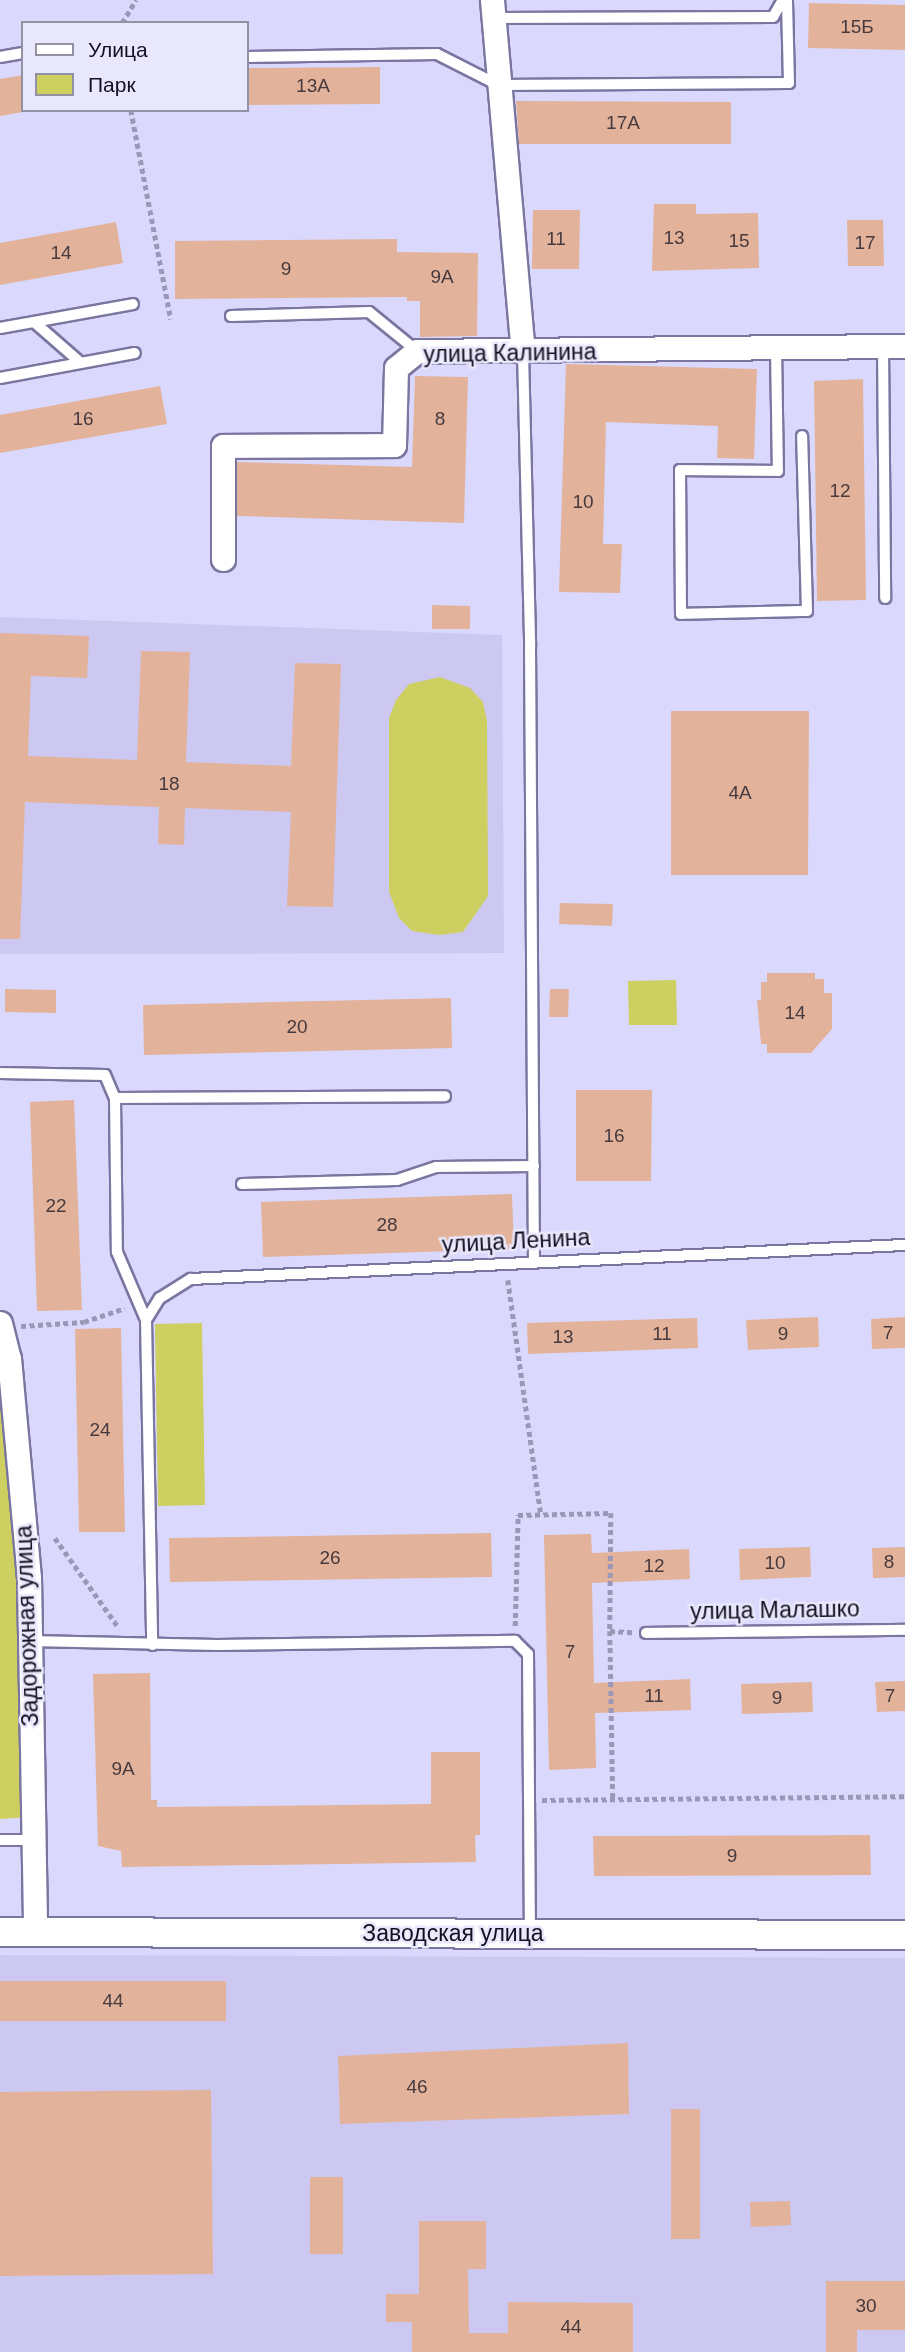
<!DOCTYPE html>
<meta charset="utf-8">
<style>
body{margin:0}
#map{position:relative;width:905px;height:2352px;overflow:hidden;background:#dbd8fe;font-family:Helvetica,sans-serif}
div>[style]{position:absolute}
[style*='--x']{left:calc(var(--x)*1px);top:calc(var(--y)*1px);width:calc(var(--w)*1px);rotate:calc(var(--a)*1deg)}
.built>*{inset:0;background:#ccc8f2}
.green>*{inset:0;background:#cdcf60}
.building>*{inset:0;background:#e2b39a}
.path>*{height:4.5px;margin-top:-2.25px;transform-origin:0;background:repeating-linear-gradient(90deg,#9b98b7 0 5px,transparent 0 8.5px)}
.roads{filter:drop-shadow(2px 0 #7b76a0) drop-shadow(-2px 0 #7b76a0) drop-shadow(0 2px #7b76a0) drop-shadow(0 -2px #7b76a0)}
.service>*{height:10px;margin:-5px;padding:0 5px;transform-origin:5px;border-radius:5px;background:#fff}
.minor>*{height:23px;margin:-11.5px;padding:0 11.5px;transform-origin:11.5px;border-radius:11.5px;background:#fff}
.tertiary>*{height:28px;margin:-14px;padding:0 14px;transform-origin:14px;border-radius:14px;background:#fff}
span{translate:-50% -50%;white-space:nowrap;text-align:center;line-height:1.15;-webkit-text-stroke:5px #e9e7fb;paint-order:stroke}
.number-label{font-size:19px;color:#473a3f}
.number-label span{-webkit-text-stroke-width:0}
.street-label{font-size:23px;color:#131121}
.legend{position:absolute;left:21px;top:21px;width:228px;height:91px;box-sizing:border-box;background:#e9e7fb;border:2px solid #9391a4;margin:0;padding:9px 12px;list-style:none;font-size:21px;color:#131121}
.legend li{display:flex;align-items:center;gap:14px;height:35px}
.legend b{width:35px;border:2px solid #9391a4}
</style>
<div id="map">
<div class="built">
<i style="clip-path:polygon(0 617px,502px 635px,504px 953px,0 954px)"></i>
<i style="clip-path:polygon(0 1955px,905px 1958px,905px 2352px,0 2352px)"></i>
</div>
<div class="green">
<i style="clip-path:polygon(440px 677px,470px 688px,483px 702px,487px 721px,488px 896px,463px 932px,439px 935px,412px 931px,399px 918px,389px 892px,389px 718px,396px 700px,409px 684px)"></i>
<i style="clip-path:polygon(676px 980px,677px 1025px,629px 1025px,628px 981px)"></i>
<i style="clip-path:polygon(0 1323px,9px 1358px,31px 1817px,0 1819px)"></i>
<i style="clip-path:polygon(202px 1323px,205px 1505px,158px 1506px,155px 1324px)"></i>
</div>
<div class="building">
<i style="clip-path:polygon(809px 3px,905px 5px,905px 50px,808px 48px)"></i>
<i style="clip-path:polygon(380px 67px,380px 104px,247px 105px,247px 68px)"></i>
<i style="clip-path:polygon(23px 75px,23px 112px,0 116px,0 79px)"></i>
<i style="clip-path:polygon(516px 101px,731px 102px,731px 144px,519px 144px)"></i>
<i style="clip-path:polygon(654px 204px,696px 204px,696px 214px,758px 213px,759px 268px,652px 271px)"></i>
<i style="clip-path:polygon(533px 210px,580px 210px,579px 269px,532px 269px)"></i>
<i style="clip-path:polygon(847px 220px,883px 220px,884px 266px,848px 266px)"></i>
<i style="clip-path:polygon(116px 222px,123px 263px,0 285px,0 243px)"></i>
<i style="clip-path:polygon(397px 239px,397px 252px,478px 253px,477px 336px,420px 337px,420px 301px,407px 301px,407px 297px,175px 299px,175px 241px)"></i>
<i style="clip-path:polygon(566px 364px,757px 369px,754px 459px,717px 458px,718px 426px,606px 422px,603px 544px,622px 544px,620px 593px,559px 592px)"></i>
<i style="clip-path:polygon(415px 376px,468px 377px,464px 523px,237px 516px,237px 462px,412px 467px)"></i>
<i style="clip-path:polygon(863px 379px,866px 600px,817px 601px,814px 381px)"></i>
<i style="clip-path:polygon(160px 386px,167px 424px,0 453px,0 415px)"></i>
<i style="clip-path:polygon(432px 605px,470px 606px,470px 629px,432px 629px)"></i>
<i style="clip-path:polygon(0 633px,89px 636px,87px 678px,31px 676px,28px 756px,137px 760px,141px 651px,190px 652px,186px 762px,291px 766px,295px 663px,341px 664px,333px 907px,287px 906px,291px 812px,185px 808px,184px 845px,158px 844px,159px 807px,25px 802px,20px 939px,0 939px)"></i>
<i style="clip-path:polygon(671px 711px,809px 711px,808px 875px,671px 875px)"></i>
<i style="clip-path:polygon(560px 903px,613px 904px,612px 926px,559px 924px)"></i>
<i style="clip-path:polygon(767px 973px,815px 973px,815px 979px,824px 979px,824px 993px,832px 993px,832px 1029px,811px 1053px,767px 1053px,767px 1044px,761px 1044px,757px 1000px,761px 1000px,761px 982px,767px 982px)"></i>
<i style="clip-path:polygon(5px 989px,56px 990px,56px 1013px,5px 1012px)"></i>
<i style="clip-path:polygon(550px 989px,569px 989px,568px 1017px,549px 1017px)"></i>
<i style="clip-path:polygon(451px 998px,452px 1048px,144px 1055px,143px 1005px)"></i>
<i style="clip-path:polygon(576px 1090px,652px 1090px,651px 1181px,576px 1181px)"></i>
<i style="clip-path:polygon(74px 1100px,82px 1310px,37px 1311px,30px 1102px)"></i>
<i style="clip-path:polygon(512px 1194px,514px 1249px,263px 1257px,261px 1202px)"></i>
<i style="clip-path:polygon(818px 1317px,819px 1347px,748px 1350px,746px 1320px)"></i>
<i style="clip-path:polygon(905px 1317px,905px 1348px,872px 1349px,871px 1319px)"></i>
<i style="clip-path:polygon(697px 1318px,698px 1348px,528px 1354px,527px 1323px)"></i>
<i style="clip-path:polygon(121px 1328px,125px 1532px,79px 1532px,75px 1329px)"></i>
<i style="clip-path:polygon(491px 1533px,492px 1577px,170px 1582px,169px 1538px)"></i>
<i style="clip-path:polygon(591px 1534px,592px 1553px,689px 1549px,690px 1579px,592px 1583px,594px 1683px,690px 1679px,691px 1710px,595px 1713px,596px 1768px,549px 1770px,544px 1535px)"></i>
<i style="clip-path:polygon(810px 1547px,811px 1577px,740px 1580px,739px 1549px)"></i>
<i style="clip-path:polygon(905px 1547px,905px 1577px,873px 1578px,872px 1548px)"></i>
<i style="clip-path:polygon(150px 1673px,151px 1800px,157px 1800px,157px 1807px,431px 1804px,431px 1752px,480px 1752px,480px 1835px,475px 1835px,476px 1862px,122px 1867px,121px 1851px,98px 1846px,93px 1674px)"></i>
<i style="clip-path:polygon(905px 1681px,905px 1711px,877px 1712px,875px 1682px)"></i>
<i style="clip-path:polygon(812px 1682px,813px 1712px,742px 1714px,741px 1684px)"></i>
<i style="clip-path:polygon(870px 1835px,871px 1875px,594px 1876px,593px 1836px)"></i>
<i style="clip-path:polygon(0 1981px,226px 1981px,226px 2021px,0 2021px)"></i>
<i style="clip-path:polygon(628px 2043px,629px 2114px,340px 2124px,338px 2056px)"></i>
<i style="clip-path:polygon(211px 2090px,213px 2274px,0 2276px,0 2092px)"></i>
<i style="clip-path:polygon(671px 2109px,700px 2109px,700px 2239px,671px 2239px)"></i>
<i style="clip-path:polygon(310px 2177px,343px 2177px,343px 2254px,310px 2254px)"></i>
<i style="clip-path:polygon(790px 2201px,791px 2225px,751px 2227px,750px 2202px)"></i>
<i style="clip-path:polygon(419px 2221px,486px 2221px,486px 2269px,468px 2269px,469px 2333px,508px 2333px,508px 2302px,633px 2303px,633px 2352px,412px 2352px,412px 2322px,386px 2322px,386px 2294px,419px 2294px)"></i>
<i style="clip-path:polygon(826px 2281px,905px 2281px,905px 2330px,857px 2330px,857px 2352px,826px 2352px)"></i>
</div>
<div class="path">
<i style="--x:122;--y:23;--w:27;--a:-59"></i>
<i style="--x:131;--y:110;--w:213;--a:79.2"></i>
<i style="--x:508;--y:1280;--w:237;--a:82"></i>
<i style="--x:21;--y:1326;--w:63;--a:-3.6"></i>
<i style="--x:84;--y:1322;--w:43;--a:-18.9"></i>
<i style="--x:55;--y:1538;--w:110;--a:54.6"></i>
<i style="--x:515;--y:1626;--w:111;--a:-88.5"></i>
<i style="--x:518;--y:1515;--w:93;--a:-1.2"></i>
<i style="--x:611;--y:1513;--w:118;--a:90.5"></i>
<i style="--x:610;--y:1631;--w:22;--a:3"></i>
<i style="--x:610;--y:1631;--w:167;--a:89"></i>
<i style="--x:542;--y:1800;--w:363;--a:-0.6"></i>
</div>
<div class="roads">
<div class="service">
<i style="--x:493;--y:18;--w:280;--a:-0.2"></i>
<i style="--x:773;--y:17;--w:20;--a:-60"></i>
<i style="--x:0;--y:57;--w:23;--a:-10"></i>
<i style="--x:247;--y:57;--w:190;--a:-0.9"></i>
<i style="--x:437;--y:54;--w:68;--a:26.9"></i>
<i style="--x:498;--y:85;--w:291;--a:-0.4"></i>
<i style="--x:789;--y:83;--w:83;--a:-91.4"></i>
<i style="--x:231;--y:316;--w:138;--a:-1.7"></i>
<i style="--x:369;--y:312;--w:62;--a:39.1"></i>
<i style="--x:34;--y:322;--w:62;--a:41.1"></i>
<i style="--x:0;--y:328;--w:135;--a:-10.2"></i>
<i style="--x:883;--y:346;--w:252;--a:89.5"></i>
<i style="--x:776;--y:348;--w:123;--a:89.1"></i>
<i style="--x:778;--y:471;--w:98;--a:-179.4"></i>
<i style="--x:680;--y:470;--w:144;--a:89.6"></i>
<i style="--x:681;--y:614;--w:126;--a:-1.4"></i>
<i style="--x:807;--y:611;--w:175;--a:-91.6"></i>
<i style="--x:523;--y:352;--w:295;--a:88.6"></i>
<i style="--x:530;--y:647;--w:614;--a:89.63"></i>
<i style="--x:0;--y:378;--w:137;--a:-10.5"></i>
<i style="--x:0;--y:1073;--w:105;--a:1.1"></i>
<i style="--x:105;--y:1075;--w:25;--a:67"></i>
<i style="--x:115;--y:1098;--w:330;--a:-0.3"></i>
<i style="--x:115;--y:1098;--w:154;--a:89.3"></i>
<i style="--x:117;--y:1252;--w:74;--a:66.9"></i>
<i style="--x:146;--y:1320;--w:325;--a:88.9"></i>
<i style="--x:242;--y:1184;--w:155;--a:-1.5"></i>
<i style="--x:397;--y:1180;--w:41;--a:-18.4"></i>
<i style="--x:436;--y:1167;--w:98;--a:-0.6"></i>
<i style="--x:146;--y:1320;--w:26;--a:-58"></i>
<i style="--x:160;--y:1298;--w:36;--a:-32"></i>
<i style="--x:191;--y:1279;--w:715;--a:-2.73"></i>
<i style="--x:646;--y:1633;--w:259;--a:-0.7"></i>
<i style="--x:30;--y:1641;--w:187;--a:1.2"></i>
<i style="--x:217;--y:1645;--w:298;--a:-0.8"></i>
<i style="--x:515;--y:1641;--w:18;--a:45"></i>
<i style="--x:528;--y:1654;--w:278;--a:89.6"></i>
<i style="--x:0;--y:1840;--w:31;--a:0"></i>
</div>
<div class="minor">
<i style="--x:492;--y:0;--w:353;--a:85"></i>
<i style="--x:223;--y:559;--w:113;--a:-90"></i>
<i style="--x:223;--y:446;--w:171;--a:-0.3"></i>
<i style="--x:394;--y:445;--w:77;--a:-88.5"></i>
<i style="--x:396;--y:368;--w:27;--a:-39"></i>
<i style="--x:417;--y:351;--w:488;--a:-0.6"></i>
<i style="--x:0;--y:1323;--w:36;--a:76"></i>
<i style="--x:9;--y:1358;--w:221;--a:84.8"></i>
<i style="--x:29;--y:1578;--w:353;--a:89"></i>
</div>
<div class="tertiary">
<i style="--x:0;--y:1932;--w:905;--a:0.19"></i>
</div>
</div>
<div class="number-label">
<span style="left:857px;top:27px">15Б</span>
<span style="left:313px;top:86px">13А</span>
<span style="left:623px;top:123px">17А</span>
<span style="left:674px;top:238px">13</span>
<span style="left:556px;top:239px">11</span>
<span style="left:739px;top:241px">15</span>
<span style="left:865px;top:243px">17</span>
<span style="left:61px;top:253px">14</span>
<span style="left:286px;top:269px">9</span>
<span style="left:442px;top:277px">9А</span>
<span style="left:83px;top:419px">16</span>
<span style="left:440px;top:419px">8</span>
<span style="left:840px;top:491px">12</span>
<span style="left:583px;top:502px">10</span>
<span style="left:169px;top:784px">18</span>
<span style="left:740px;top:793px">4А</span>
<span style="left:795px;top:1013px">14</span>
<span style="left:297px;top:1027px">20</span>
<span style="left:614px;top:1136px">16</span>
<span style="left:56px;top:1206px">22</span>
<span style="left:387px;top:1225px">28</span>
<span style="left:888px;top:1333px">7</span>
<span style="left:662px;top:1334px">11</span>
<span style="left:783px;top:1334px">9</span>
<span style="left:563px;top:1337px">13</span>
<span style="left:100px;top:1430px">24</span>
<span style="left:330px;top:1558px">26</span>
<span style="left:889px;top:1562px">8</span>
<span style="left:775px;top:1563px">10</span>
<span style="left:654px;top:1566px">12</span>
<span style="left:570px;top:1652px">7</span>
<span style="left:654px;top:1696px">11</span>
<span style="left:890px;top:1696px">7</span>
<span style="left:777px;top:1698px">9</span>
<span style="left:123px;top:1769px">9А</span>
<span style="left:732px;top:1856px">9</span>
<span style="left:113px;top:2001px">44</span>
<span style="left:417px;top:2087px">46</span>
<span style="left:866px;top:2306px">30</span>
<span style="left:571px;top:2327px">44</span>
</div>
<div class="street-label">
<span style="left:510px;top:353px;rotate:-1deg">улица Калинина</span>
<span style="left:516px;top:1241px;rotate:-3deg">улица Ленина</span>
<span style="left:775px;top:1610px;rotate:-1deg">улица Малашко</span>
<span style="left:27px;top:1626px;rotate:-92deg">Задорожная улица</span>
<span style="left:453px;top:1933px">Заводская улица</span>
</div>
<ul class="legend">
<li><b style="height:9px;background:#fff"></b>Улица</li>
<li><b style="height:19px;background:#cdcf60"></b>Парк</li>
</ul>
</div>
